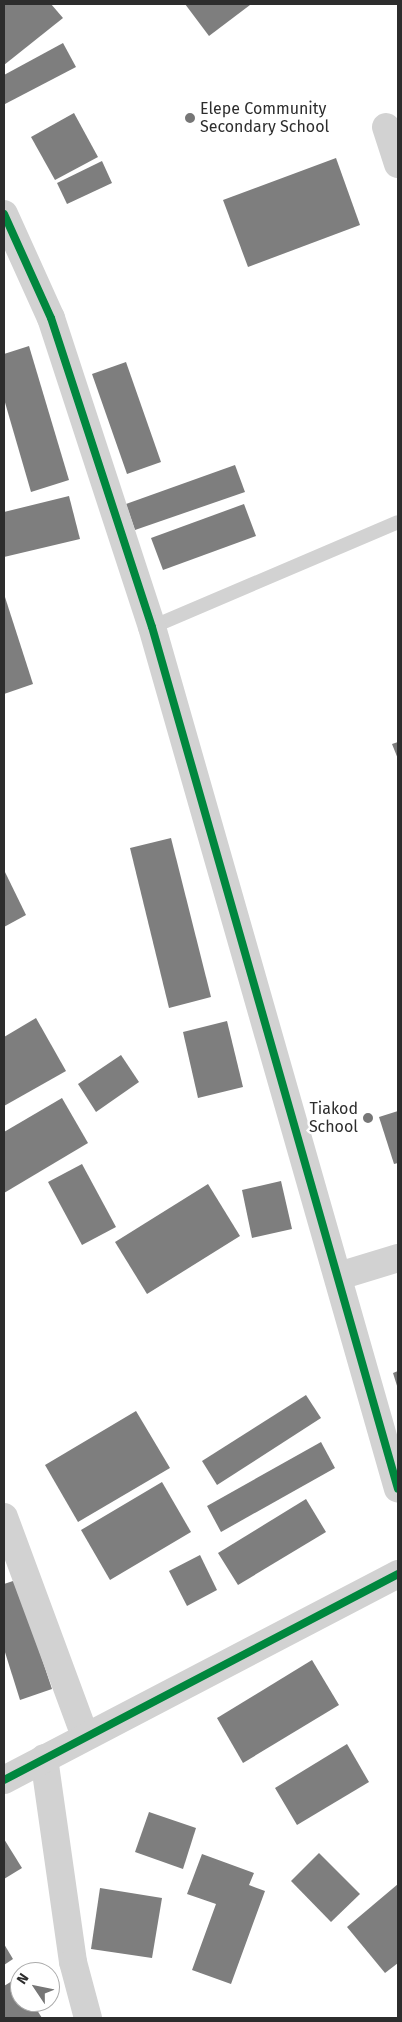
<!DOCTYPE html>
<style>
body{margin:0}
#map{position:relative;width:402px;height:2022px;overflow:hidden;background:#fff;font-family:"Fira Sans",sans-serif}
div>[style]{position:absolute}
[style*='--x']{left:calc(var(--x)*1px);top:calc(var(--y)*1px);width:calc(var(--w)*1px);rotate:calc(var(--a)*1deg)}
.building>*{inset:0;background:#7e7e7e}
.service>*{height:14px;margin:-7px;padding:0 7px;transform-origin:7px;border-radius:7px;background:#d2d2d2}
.minor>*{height:28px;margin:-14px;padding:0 14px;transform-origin:14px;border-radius:14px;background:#d2d2d2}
.cycleway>*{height:8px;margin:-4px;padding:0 4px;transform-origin:4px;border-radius:4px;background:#00873e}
.dots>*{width:14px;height:14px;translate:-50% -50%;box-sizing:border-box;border:2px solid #fff;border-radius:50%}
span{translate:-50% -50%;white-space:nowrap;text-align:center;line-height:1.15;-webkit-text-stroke:5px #fff;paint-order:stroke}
.poi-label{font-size:16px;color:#2d2d2d}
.left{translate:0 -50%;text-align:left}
.right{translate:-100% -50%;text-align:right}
.frame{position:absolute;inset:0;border:5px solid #2d2d2d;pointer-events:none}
.north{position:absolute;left:10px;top:1962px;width:50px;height:50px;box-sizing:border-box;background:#fff;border:1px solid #ababab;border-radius:50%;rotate:304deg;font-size:14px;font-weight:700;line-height:20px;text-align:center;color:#2d2d2d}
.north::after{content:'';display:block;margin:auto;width:18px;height:22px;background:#767676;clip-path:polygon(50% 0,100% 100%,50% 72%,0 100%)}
</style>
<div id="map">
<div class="building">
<i style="clip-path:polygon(4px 4px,51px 4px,63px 18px,4px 65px)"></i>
<i style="clip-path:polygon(185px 4px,248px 4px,250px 5px,209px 36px)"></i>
<i style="clip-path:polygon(63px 43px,76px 67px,5px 104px,4px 75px)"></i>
<i style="clip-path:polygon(74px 113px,98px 157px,55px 180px,31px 137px)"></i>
<i style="clip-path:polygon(336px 158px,360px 225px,248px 267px,223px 200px)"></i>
<i style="clip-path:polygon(102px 161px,112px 183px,67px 204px,57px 183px)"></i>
<i style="clip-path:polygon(29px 346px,69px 480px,31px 492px,4px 399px,4px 354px)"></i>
<i style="clip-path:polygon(126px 362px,161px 462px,127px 474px,92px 374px)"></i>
<i style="clip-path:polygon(235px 465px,245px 492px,135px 530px,126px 504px)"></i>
<i style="clip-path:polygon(69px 496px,80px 539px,4px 557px,4px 512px)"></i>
<i style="clip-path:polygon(244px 504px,256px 536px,163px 570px,151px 538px)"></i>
<i style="clip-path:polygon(4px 594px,33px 684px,4px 694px)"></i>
<i style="clip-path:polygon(398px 742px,398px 759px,392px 744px)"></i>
<i style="clip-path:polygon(171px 838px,211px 997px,169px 1008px,130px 848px)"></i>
<i style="clip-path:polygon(4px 870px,26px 915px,4px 927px)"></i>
<i style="clip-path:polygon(36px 1018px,66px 1071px,4px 1106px,4px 1037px)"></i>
<i style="clip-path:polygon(227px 1021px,243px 1087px,198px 1098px,183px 1032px)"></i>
<i style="clip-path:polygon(121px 1055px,139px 1082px,96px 1112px,78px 1084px)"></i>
<i style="clip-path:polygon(62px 1098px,88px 1143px,4px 1193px,4px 1132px)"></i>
<i style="clip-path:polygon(398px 1111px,398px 1163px,394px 1164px,379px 1117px)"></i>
<i style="clip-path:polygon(82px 1164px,116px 1227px,82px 1245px,48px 1182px)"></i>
<i style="clip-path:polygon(281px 1181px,292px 1229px,252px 1238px,242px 1190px)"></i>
<i style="clip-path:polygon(208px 1184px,240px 1236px,147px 1294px,115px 1242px)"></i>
<i style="clip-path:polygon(398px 1371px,398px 1389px,393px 1373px)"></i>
<i style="clip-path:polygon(306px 1395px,321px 1418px,217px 1485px,202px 1461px)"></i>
<i style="clip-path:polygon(136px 1411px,170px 1468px,78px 1522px,45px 1465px)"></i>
<i style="clip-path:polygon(321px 1442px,335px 1468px,221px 1532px,207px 1506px)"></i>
<i style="clip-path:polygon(162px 1482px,191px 1532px,110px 1580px,81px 1530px)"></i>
<i style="clip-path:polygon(306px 1499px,326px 1532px,238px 1585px,218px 1553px)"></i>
<i style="clip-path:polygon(200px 1555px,217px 1590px,187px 1606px,169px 1571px)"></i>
<i style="clip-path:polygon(16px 1580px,52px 1689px,20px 1700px,4px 1649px,4px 1584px)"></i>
<i style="clip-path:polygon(312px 1660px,339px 1705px,243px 1763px,217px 1718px)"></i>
<i style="clip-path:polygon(347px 1744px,369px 1782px,297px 1825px,275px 1788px)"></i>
<i style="clip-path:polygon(149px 1812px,196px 1828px,183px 1869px,135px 1852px)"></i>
<i style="clip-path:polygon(4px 1839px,22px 1868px,4px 1879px)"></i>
<i style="clip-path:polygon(319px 1853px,360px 1894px,331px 1922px,291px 1881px)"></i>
<i style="clip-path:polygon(202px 1854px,254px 1873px,249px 1885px,265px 1891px,231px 1984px,192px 1970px,216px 1904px,187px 1894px)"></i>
<i style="clip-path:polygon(398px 1884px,398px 1963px,385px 1973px,347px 1927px)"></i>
<i style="clip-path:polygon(100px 1888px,162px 1898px,152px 1958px,91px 1949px)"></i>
<i style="clip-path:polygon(4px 1944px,13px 1959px,4px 1965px)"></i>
<i style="clip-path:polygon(17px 1978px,20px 2002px,32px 2002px,42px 2018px,4px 2018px,4px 1986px)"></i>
</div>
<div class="service">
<i style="--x:152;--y:627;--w:267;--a:-23.1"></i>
</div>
<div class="minor">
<i style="--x:386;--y:127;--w:39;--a:72"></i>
<i style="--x:4;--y:214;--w:114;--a:65.7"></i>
<i style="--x:51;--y:318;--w:325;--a:71.9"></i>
<i style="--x:152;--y:627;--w:896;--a:74.07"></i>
<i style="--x:339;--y:1276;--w:62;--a:-17"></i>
<i style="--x:4;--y:1517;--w:233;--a:69.7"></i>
<i style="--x:44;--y:1758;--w:206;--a:81.9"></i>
<i style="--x:73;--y:1962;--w:58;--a:75"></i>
<i style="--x:4;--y:1780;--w:445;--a:-27.6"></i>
</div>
<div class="cycleway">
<i style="--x:4;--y:214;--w:114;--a:65.7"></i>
<i style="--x:51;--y:318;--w:325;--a:71.9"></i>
<i style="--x:152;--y:627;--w:896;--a:74.07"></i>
<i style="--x:4;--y:1780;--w:445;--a:-27.6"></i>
</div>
<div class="dots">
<i style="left:190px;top:118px;background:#767676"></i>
<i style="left:368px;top:1118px;background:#767676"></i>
</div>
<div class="poi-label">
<span class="left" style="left:200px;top:118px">Elepe Community<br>Secondary School</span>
<span class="right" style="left:358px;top:1118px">Tiakod<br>School</span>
</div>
<div class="frame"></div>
<div class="north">N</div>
</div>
